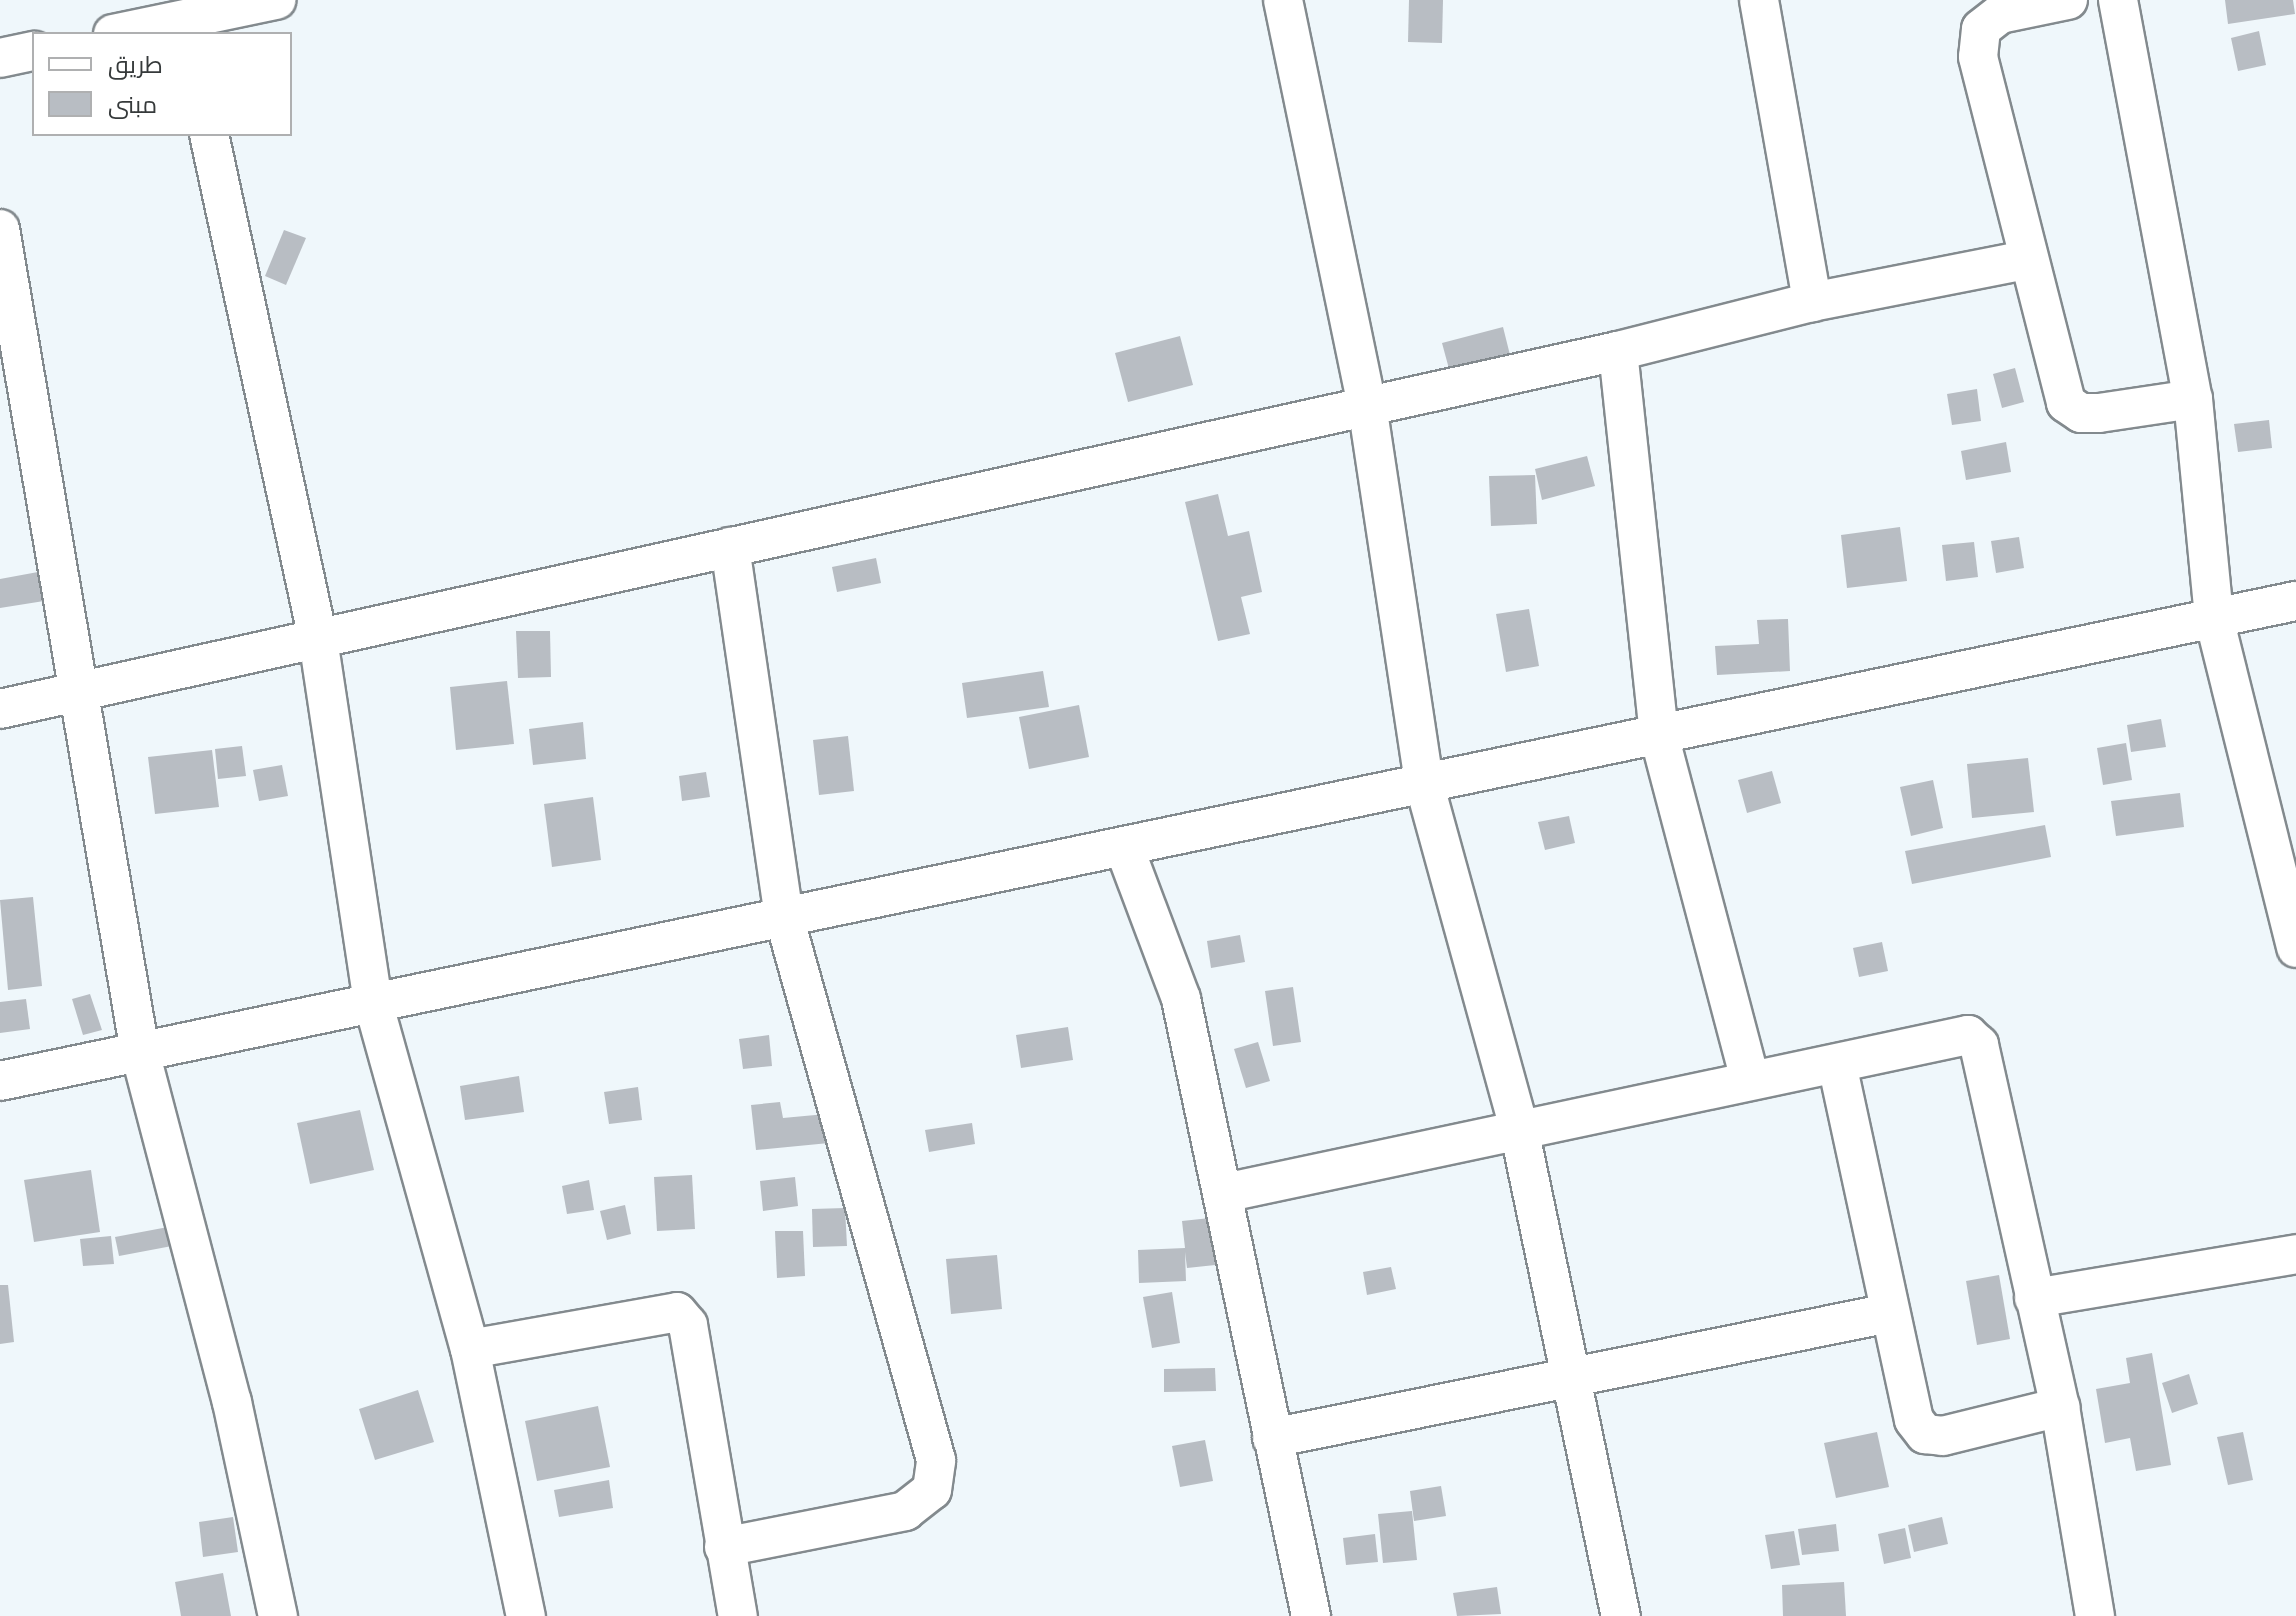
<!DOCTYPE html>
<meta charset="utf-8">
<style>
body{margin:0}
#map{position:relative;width:2296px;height:1616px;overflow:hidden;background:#eff7fb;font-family:"Public Sans",Cairo,sans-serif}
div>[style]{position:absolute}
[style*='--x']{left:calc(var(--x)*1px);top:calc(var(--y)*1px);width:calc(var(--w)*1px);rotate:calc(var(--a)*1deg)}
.building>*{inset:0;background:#b8bdc3}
.roads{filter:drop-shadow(2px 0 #838a8e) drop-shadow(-2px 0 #838a8e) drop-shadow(0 2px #838a8e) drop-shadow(0 -2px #838a8e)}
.minor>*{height:38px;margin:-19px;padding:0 19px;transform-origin:19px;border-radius:19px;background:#fff}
span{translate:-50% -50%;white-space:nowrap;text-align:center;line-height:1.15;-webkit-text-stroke:6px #fff;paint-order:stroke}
.legend{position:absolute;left:32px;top:32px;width:260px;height:104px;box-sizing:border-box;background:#fff;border:2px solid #afb0b1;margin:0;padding:10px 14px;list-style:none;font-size:24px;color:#363a3b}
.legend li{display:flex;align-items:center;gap:16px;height:40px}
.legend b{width:40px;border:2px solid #afb0b1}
</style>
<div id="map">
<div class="building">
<i style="clip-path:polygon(1409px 0,1443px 0,1442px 43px,1408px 42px)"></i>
<i style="clip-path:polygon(2225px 0,2293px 0,2295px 14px,2228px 24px)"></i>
<i style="clip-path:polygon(2259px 31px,2266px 65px,2238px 71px,2231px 38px)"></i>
<i style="clip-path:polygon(284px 230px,306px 238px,286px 285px,265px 276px)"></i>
<i style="clip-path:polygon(1503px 327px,1518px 387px,1458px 402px,1442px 343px)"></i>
<i style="clip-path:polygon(1180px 336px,1193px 385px,1128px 402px,1115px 353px)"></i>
<i style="clip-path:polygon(2015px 368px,2024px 402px,2002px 408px,1993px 374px)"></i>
<i style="clip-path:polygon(1977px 389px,1981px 421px,1952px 425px,1947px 394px)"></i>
<i style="clip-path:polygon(2269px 420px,2272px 448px,2238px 452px,2234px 424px)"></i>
<i style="clip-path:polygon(2006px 442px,2011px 472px,1966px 480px,1961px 451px)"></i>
<i style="clip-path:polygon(1587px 456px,1595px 486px,1542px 500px,1535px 469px)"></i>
<i style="clip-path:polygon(1535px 475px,1537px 524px,1491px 526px,1489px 476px)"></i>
<i style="clip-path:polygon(1218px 494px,1228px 536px,1249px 531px,1262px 592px,1241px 597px,1250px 634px,1218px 641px,1185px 502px)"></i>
<i style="clip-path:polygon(1900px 527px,1907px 581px,1847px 588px,1841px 535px)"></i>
<i style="clip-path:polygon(2019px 537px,2024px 568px,1996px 573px,1991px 541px)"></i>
<i style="clip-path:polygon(1974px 542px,1978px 577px,1946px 581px,1942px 545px)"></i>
<i style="clip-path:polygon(876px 558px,881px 583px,837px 592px,832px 567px)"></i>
<i style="clip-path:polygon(38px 572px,44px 601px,0 608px,0 579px)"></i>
<i style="clip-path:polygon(1529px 609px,1539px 666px,1506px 672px,1496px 614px)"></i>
<i style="clip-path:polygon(1788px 619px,1790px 671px,1717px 675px,1715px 646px,1759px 644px,1757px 620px)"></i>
<i style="clip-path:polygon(516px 631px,550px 631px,551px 677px,518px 678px)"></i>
<i style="clip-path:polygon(1043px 671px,1049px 707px,967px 718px,962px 683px)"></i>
<i style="clip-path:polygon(507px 681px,514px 744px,456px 750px,450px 687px)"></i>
<i style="clip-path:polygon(1079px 705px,1089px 757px,1029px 769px,1019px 717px)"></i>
<i style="clip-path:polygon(2161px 719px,2166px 747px,2131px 752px,2127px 725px)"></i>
<i style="clip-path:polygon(583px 722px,586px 759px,533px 765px,529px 729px)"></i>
<i style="clip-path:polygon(848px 736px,854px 791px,819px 795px,813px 740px)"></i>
<i style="clip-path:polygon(2126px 743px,2132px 780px,2103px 785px,2097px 748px)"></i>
<i style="clip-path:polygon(242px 746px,246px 776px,218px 779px,215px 749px)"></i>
<i style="clip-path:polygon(212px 750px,219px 807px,155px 814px,148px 757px)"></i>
<i style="clip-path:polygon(2028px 758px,2034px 812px,1972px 818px,1967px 764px)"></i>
<i style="clip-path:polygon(282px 765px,288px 796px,259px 801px,253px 770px)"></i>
<i style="clip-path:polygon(1772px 771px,1781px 803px,1747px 813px,1738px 780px)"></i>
<i style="clip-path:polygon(706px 772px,710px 797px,682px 801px,679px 776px)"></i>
<i style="clip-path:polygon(1933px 780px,1943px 828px,1911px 836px,1900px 787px)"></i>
<i style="clip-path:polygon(2180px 793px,2184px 827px,2116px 836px,2111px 801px)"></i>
<i style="clip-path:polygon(593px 797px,601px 860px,552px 867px,544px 804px)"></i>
<i style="clip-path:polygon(1569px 816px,1575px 843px,1545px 850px,1538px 822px)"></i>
<i style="clip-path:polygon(2045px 825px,2051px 857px,1912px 884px,1905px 851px)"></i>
<i style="clip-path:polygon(33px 897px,42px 986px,8px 990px,0 900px)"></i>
<i style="clip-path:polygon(1240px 935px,1245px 962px,1211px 968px,1207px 941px)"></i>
<i style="clip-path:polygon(1882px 942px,1888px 971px,1859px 977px,1853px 948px)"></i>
<i style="clip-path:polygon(1293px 987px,1301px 1042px,1273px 1046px,1265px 991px)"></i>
<i style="clip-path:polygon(90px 994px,102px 1030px,83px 1035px,72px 999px)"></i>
<i style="clip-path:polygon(26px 999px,30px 1029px,0 1033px,0 1002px)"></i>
<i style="clip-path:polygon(1068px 1027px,1073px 1060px,1021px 1068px,1016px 1035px)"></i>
<i style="clip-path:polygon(769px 1035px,772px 1066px,743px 1069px,739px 1039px)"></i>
<i style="clip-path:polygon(1258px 1042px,1270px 1081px,1246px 1088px,1234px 1049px)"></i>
<i style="clip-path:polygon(519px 1076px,524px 1112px,465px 1120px,460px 1086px)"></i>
<i style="clip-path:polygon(638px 1087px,642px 1120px,609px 1124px,604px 1092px)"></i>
<i style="clip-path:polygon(780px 1102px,783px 1118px,826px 1114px,829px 1143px,756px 1150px,751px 1105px)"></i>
<i style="clip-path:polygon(360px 1110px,374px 1170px,310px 1184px,297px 1123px)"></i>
<i style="clip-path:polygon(972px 1123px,975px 1144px,929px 1152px,925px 1130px)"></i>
<i style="clip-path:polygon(91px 1170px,100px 1232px,34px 1242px,24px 1180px)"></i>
<i style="clip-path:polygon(692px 1175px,695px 1229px,657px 1231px,654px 1177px)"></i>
<i style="clip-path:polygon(795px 1177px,798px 1206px,763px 1211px,760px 1181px)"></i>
<i style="clip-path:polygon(589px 1180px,594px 1210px,567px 1214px,562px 1186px)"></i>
<i style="clip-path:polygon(625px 1205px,631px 1234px,607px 1240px,600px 1211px)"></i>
<i style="clip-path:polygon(845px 1208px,847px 1246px,813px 1247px,812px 1209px)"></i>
<i style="clip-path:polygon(1229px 1216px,1234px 1263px,1187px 1268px,1185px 1252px,1186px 1281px,1139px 1283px,1138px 1250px,1185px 1248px,1182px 1221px)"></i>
<i style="clip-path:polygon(168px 1227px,172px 1246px,119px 1256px,115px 1237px)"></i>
<i style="clip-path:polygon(775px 1231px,803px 1231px,805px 1276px,777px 1278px)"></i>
<i style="clip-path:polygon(111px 1236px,114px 1264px,83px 1266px,80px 1239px)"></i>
<i style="clip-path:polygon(997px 1255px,1002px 1309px,951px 1314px,946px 1259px)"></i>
<i style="clip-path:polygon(1391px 1267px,1396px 1289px,1367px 1295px,1363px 1272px)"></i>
<i style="clip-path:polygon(1999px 1275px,2010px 1339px,1977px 1345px,1966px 1281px)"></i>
<i style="clip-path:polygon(0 1285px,8px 1285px,14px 1342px,0 1344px)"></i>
<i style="clip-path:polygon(1172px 1292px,1180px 1343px,1152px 1348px,1143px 1297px)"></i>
<i style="clip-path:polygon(2152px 1353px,2171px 1465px,2136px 1471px,2130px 1438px,2105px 1443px,2096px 1389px,2130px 1383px,2126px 1358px)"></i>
<i style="clip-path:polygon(1215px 1368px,1216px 1391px,1164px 1392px,1164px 1369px)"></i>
<i style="clip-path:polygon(2189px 1374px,2198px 1404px,2172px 1413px,2162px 1383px)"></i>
<i style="clip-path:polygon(418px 1390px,434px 1442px,375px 1460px,359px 1409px)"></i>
<i style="clip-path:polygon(598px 1406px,610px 1467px,537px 1481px,525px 1421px)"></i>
<i style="clip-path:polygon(1877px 1432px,1889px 1487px,1836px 1498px,1824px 1443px)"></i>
<i style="clip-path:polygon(2243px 1432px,2253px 1480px,2228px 1485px,2217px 1437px)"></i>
<i style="clip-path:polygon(1205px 1440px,1213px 1481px,1180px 1487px,1172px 1446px)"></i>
<i style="clip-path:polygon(609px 1480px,613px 1508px,559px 1517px,554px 1490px)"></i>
<i style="clip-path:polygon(1441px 1486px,1446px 1516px,1414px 1521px,1410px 1491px)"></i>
<i style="clip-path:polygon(1412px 1511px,1417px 1560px,1383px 1563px,1378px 1514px)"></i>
<i style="clip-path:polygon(233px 1517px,238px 1552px,203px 1557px,199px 1522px)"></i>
<i style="clip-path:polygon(1942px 1517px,1948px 1544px,1914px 1552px,1908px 1525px)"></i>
<i style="clip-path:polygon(1836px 1524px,1839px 1551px,1802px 1555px,1798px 1529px)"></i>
<i style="clip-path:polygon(1905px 1528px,1911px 1558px,1884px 1564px,1878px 1534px)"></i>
<i style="clip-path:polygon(1794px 1531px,1800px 1565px,1771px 1569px,1765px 1535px)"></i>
<i style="clip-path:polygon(1375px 1534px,1378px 1562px,1346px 1565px,1343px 1538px)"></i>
<i style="clip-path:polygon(223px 1573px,231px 1616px,181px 1616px,175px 1582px)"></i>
<i style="clip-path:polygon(1844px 1582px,1846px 1616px,1783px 1616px,1782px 1585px)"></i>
<i style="clip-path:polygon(1497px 1587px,1501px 1614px,1457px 1616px,1453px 1593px)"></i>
</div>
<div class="roads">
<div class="minor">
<i style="--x:1283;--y:0;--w:414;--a:78.3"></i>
<i style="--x:1367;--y:405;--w:382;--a:81.4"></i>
<i style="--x:1424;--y:783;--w:359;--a:74.6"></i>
<i style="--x:1519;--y:1129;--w:498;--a:78.2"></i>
<i style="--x:1759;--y:0;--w:307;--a:80"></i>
<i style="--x:2068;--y:0;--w:69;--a:168.4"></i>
<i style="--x:2000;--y:14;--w:24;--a:142"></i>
<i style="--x:1981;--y:29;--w:28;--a:96"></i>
<i style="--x:1978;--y:57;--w:357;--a:75.7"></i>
<i style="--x:2066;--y:403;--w:18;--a:34"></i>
<i style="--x:2081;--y:413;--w:18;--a:0"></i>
<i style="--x:2099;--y:413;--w:95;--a:-8.5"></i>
<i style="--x:2118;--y:0;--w:406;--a:79.4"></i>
<i style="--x:2193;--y:399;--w:220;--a:84.5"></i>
<i style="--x:2214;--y:618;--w:340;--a:76"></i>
<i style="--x:113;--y:34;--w:167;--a:-11.8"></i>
<i style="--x:0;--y:58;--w:35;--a:-12"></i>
<i style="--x:209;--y:134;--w:517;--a:77.82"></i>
<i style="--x:318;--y:639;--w:367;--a:81.4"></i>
<i style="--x:373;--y:1002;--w:360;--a:74.4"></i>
<i style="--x:470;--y:1349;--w:273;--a:78.2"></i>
<i style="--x:0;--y:229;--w:835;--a:80.35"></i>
<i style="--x:140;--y:1052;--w:362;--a:75.3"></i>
<i style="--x:232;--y:1402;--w:219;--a:77.9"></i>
<i style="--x:1618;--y:351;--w:386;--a:83.9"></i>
<i style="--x:1659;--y:735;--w:357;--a:75.2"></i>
<i style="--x:0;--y:709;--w:1657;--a:-12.48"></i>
<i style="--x:1618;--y:351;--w:200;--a:-14.2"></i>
<i style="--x:1812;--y:302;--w:219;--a:-11.1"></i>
<i style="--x:1124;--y:847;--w:162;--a:69.4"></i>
<i style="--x:1181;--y:999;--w:631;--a:78.1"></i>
<i style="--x:1837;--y:1064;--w:364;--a:77.8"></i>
<i style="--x:1914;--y:1420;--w:18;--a:52"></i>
<i style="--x:1925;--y:1434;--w:18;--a:6"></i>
<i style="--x:1943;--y:1436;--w:121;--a:-13.9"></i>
<i style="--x:0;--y:1081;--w:2346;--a:-11.81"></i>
<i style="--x:1224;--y:1193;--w:761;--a:-11.99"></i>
<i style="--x:1968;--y:1035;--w:15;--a:42"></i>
<i style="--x:1979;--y:1045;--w:371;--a:77.4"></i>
<i style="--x:2060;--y:1407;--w:212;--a:80.5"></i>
<i style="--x:2034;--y:1298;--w:266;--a:-9.5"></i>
<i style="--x:470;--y:1349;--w:210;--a:-10.1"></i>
<i style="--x:677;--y:1312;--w:17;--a:50"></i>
<i style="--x:688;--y:1325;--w:295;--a:80.3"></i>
<i style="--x:1272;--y:1438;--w:630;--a:-11.45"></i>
<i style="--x:724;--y:1547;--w:185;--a:-11.2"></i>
<i style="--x:905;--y:1511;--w:34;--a:-38"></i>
<i style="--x:932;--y:1490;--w:30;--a:-82"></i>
<i style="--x:936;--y:1460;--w:564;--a:-105.64"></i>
<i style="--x:784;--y:917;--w:374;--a:-98.3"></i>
</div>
</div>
<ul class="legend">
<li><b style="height:10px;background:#fff"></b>طريق</li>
<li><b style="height:22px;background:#b8bdc3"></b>مبنى</li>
</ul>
</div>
